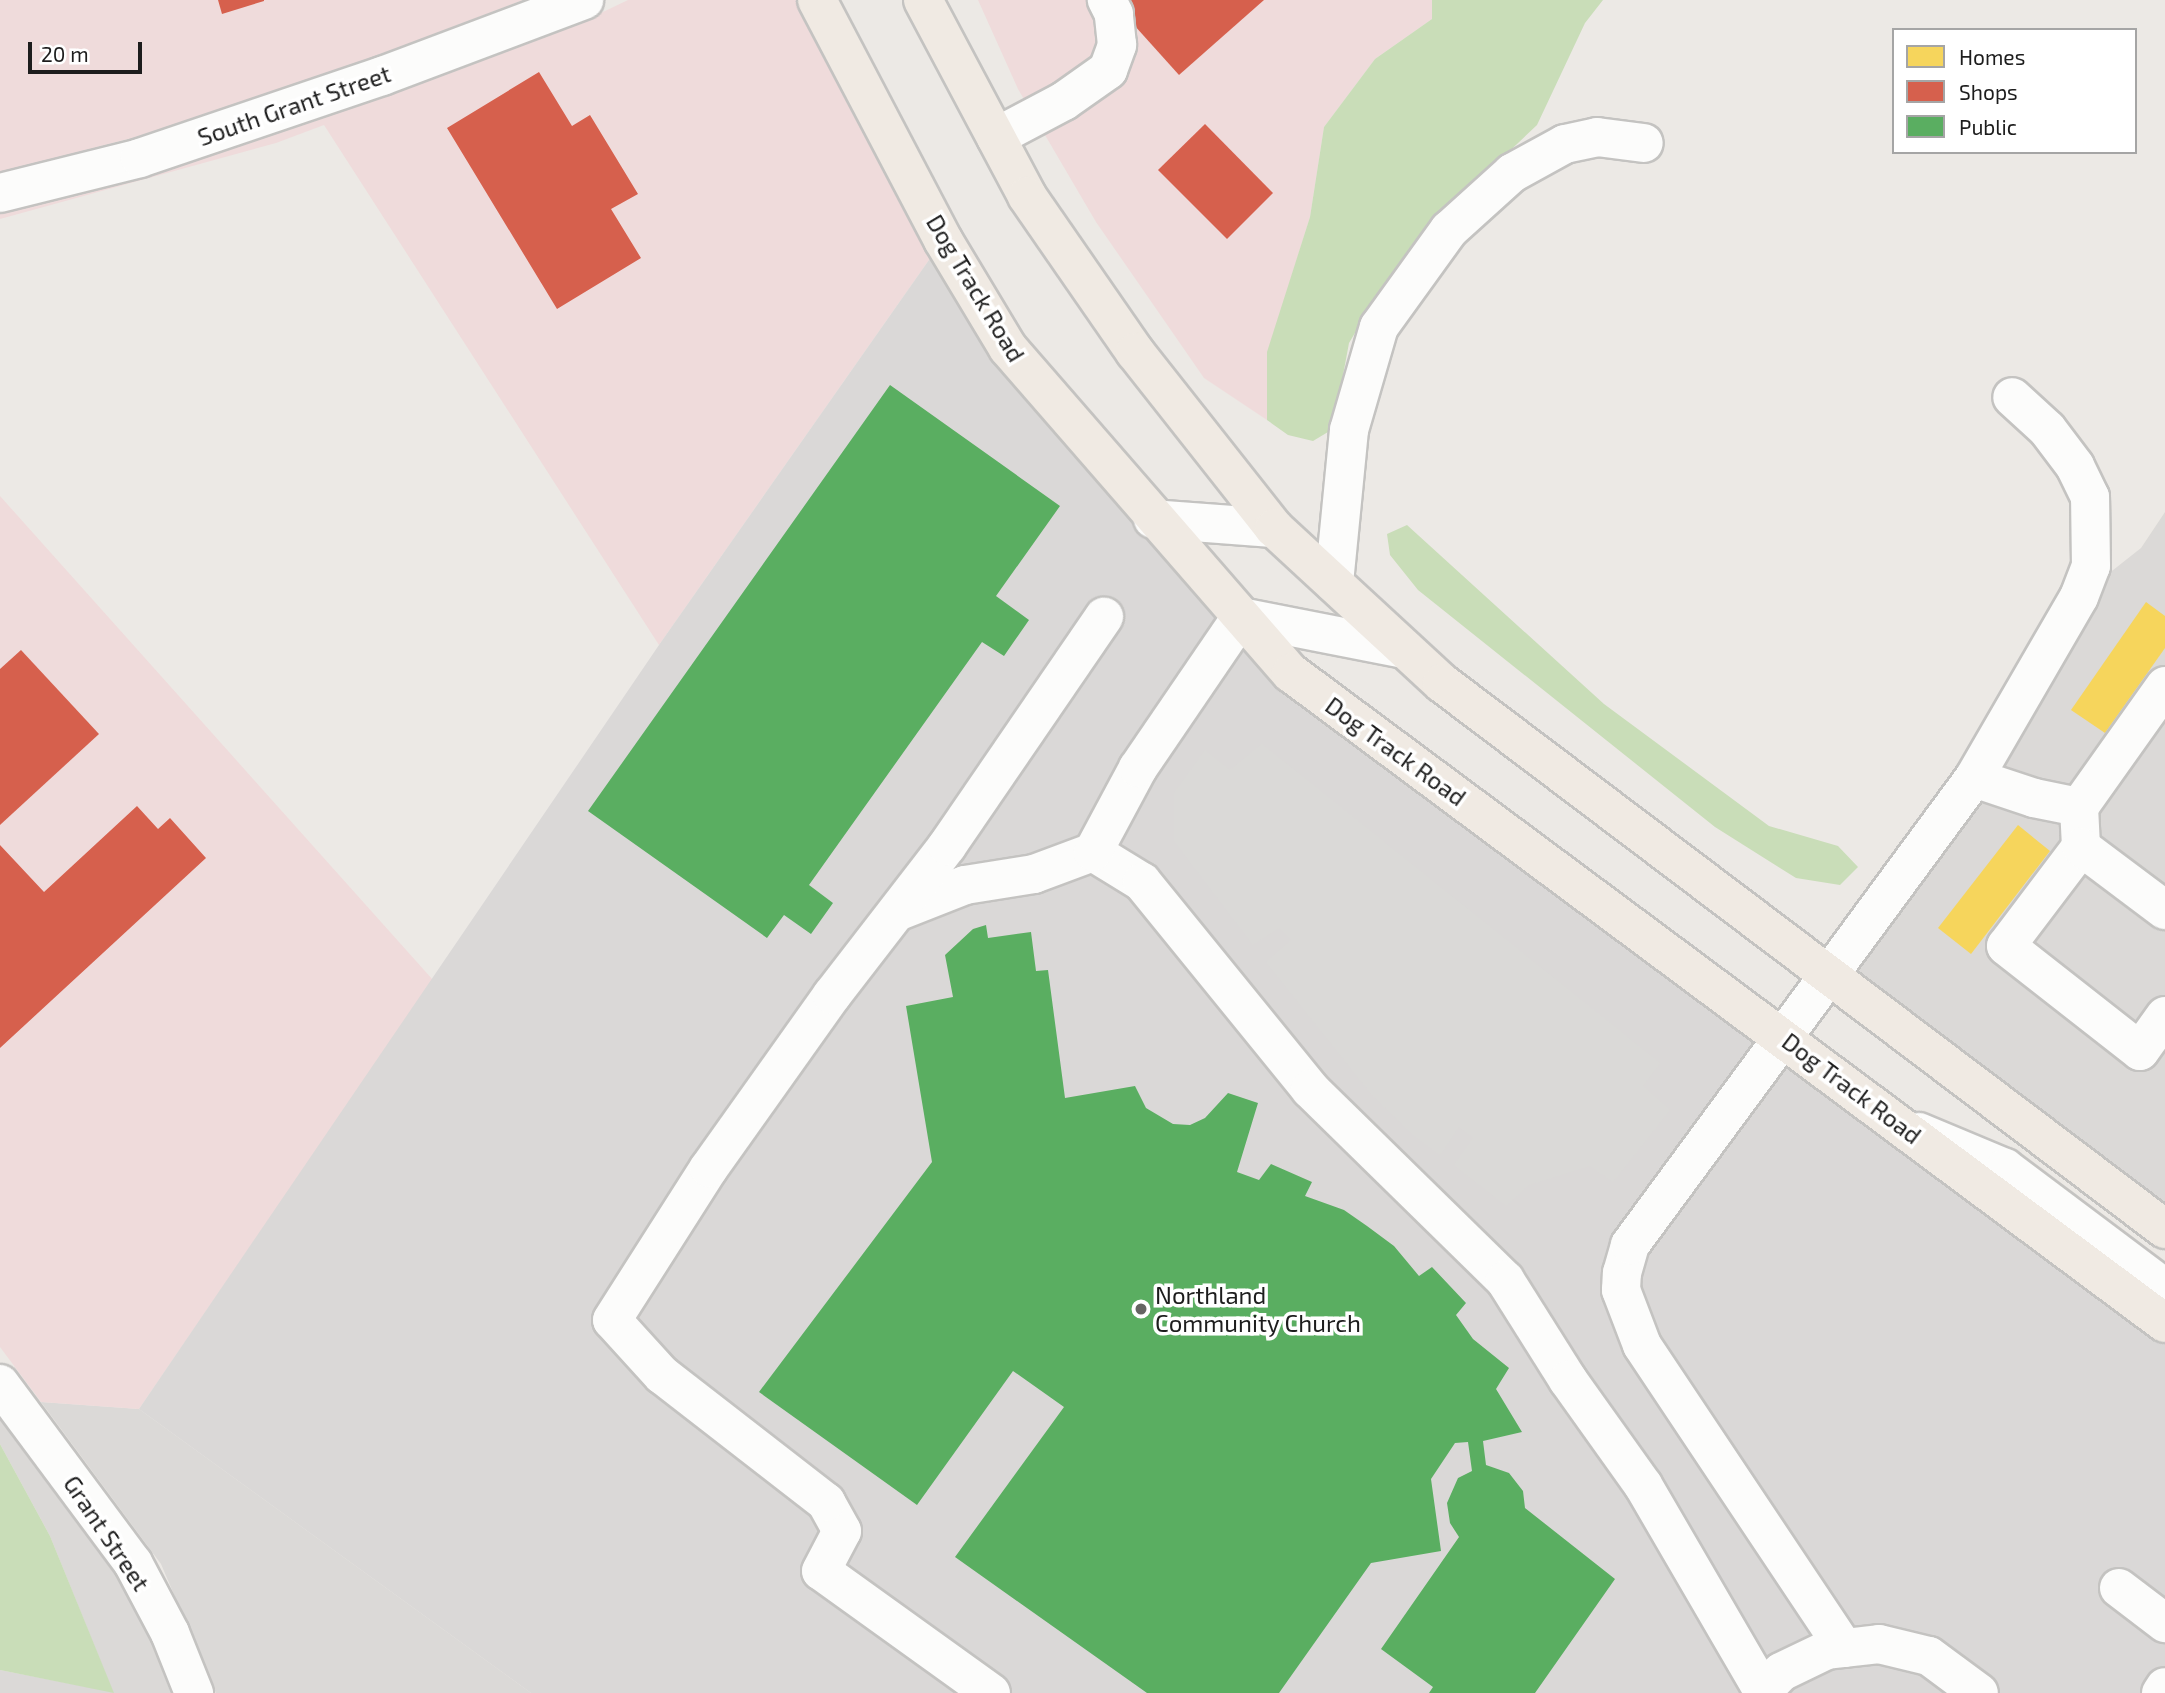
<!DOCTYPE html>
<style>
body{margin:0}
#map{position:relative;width:2165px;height:1693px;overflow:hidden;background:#ece9e5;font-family:"Exo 2",sans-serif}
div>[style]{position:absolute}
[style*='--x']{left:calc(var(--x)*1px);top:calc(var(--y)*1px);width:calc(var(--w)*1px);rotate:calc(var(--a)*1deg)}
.residential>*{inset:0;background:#dbd9d7}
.commercial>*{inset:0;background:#efdbdb}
.religious>*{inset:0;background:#dad8d7}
.forest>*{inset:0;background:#c9ddb8}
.parking>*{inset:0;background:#dad9d7}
.homes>*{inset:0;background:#f6d55c}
.shops>*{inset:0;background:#d6604d}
.public>*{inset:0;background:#5aae61}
.roads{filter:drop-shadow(2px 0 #c4c3c1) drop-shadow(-2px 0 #c4c3c1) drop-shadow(0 2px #c4c3c1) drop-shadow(0 -2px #c4c3c1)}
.minor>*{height:38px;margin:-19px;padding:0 19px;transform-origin:19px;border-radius:19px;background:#fcfcfb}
.major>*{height:38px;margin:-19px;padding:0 19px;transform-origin:19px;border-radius:19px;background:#f0eae3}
.dots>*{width:19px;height:19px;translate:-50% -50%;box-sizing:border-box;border:4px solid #fff;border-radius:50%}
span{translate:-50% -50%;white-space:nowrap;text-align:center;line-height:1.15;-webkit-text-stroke:7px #fff;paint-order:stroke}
.street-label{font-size:24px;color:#1d1d1d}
.poi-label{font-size:24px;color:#1d1d1d}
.left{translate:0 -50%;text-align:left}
.legend{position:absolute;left:1892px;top:28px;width:245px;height:126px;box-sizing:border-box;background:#fff;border:2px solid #a5a5a5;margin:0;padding:9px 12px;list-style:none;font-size:21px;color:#1d1d1d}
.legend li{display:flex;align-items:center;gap:14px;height:35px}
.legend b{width:35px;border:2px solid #a5a5a5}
.scale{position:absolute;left:28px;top:42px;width:114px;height:32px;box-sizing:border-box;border:4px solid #1d1d1d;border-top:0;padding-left:9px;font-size:21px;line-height:24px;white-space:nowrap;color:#1d1d1d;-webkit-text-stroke:5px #fff;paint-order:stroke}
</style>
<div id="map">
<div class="residential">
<i style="clip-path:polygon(2165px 512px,2165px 1229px,1828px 977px,2079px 597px,2141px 548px)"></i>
<i style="clip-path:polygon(41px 1402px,139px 1409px,531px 1693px,216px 1693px,161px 1564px)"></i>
<i style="clip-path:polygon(0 1420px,116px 1576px,152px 1644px,171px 1693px,0 1693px,0 1670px,113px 1692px,50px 1536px,0 1444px)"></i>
</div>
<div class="commercial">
<i style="clip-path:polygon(0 0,523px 0,377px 56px,136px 137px,0 172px)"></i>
<i style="clip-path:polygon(628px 0,817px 0,943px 240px,659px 645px,324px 125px,276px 143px,0 219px,0 214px,142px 178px,386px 96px,580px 23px)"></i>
<i style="clip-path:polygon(978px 0,1432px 0,1432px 19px,1375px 59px,1324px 127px,1310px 217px,1268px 352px,1267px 420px,1204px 378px,1096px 222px,1018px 89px)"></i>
<i style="clip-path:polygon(0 496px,433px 980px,139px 1409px,41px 1402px,0 1347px)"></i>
</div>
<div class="religious">
<i style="clip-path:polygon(943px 240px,1291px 673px,2165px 1323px,2165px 1693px,531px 1693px,139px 1409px,659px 645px)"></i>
</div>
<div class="forest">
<i style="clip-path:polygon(1432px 0,1603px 0,1585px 23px,1537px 125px,1444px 213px,1383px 286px,1349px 343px,1333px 429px,1313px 441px,1288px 435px,1267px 420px,1267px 352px,1310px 217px,1324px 127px,1375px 59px,1432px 19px)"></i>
<i style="clip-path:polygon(1407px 525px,1604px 704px,1769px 826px,1838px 846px,1858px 867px,1840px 885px,1796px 878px,1715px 827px,1418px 590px,1390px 555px,1387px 534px)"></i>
<i style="clip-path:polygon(0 1444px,50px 1536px,114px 1693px,0 1670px)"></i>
</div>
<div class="parking">
<i style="clip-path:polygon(1262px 744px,1660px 1063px,1643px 1086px,1670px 1110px,1613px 1182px,1590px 1166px,1529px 1185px,1506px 1206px,1454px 1165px,1473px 1138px,1459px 1127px,1440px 1155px,1412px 1134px,1372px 1095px,1266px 962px,1291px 940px,1279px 928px,1253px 945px,1174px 841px,1174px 793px,1205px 750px,1230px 770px)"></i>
</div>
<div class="homes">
<i style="clip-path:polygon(2146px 602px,2165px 616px,2165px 648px,2105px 733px,2071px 710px)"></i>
<i style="clip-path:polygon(2018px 825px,2050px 851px,1971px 954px,1938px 928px)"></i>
</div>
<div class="shops">
<i style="clip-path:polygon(218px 0,264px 0,264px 1px,222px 14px)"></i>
<i style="clip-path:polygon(1122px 0,1264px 0,1179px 75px,1116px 5px)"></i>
<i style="clip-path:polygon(539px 72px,572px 126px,590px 115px,638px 194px,611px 209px,641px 258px,557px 309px,447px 128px)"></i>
<i style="clip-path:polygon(1205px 124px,1273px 193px,1227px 239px,1158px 170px)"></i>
<i style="clip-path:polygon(21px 650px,99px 734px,0 825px,0 669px)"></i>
<i style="clip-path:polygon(137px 806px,158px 829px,170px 818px,206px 858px,0 1048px,0 845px,44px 892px)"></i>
</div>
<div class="public">
<i style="clip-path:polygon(890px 385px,1060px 506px,996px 596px,1029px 620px,1004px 656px,982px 642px,809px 885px,833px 903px,811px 934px,784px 915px,767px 938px,588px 811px)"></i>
<i style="clip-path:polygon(986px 925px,988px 938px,1031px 932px,1036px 971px,1048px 970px,1065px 1098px,1135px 1086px,1146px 1108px,1173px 1124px,1190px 1125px,1205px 1118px,1228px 1093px,1258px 1103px,1237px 1172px,1259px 1180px,1271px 1164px,1312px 1182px,1305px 1196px,1344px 1210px,1367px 1226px,1394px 1246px,1419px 1276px,1432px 1267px,1466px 1303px,1456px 1315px,1473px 1339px,1509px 1368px,1496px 1389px,1522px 1432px,1483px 1441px,1486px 1465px,1509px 1473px,1523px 1491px,1525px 1508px,1615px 1579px,1535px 1693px,1429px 1693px,1433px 1687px,1381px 1649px,1459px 1537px,1450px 1523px,1447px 1503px,1458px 1478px,1472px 1471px,1468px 1442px,1455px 1443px,1431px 1479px,1441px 1551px,1371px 1563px,1279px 1693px,1147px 1693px,955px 1557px,1064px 1407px,1013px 1371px,917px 1505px,759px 1392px,932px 1162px,906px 1006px,953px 997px,945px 955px,973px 929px)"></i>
</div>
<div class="roads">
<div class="minor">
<i style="--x:996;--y:137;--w:77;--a:-27.9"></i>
<i style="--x:1064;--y:101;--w:54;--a:-35.2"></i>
<i style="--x:1108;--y:70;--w:27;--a:-70"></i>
<i style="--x:1117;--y:45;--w:31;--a:-96"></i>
<i style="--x:1114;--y:14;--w:16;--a:-117"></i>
<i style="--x:0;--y:193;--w:144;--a:-14"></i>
<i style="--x:140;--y:158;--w:256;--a:-18.7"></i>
<i style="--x:382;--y:76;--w:216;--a:-20.6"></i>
<i style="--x:1153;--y:519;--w:121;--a:4.3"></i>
<i style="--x:1334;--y:583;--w:154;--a:-84.4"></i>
<i style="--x:1349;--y:430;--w:107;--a:-73.8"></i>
<i style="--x:1379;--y:327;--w:120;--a:-54.2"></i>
<i style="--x:1449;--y:230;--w:85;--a:-42.1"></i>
<i style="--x:1512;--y:173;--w:60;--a:-28.7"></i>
<i style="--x:1565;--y:144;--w:33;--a:-12"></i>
<i style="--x:1597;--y:137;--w:47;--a:7.3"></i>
<i style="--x:2165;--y:686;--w:148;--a:125.4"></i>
<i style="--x:2079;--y:807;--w:40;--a:87.1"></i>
<i style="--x:2081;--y:847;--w:124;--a:127.1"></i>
<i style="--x:2006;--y:946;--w:170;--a:38.1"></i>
<i style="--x:2140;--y:1051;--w:43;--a:-54.5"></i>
<i style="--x:1974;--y:778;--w:63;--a:18.4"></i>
<i style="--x:2034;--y:798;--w:46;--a:11.3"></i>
<i style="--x:2081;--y:847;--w:105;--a:36.9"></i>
<i style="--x:1093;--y:852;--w:57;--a:31.5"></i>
<i style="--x:1142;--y:882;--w:267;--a:50.9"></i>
<i style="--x:1310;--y:1089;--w:273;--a:44.4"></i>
<i style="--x:1505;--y:1280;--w:118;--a:57.8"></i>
<i style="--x:1568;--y:1380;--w:129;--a:54.5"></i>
<i style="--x:1643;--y:1485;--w:238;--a:59.8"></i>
<i style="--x:899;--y:911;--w:71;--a:-21.5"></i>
<i style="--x:965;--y:885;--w:70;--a:-9.1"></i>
<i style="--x:1034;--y:874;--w:63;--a:-20.4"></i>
<i style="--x:1093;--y:852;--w:95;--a:-61.8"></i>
<i style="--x:1138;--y:768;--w:183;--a:-55.7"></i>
<i style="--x:1241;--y:617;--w:166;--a:11.1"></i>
<i style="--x:1919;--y:1132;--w:93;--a:22.7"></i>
<i style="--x:2005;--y:1168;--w:200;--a:36.9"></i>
<i style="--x:0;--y:1384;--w:223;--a:53.4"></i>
<i style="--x:133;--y:1563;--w:79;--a:62.1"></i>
<i style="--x:170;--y:1633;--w:65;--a:68.2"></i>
<i style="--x:2119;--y:1588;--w:58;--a:37.3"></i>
<i style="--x:1844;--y:1648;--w:364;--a:-123.7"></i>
<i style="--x:1642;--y:1345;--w:59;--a:-110.9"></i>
<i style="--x:1621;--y:1290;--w:17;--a:-87"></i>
<i style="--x:1622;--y:1273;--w:29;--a:-74"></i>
<i style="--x:1630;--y:1245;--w:580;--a:-53.62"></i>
<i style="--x:1974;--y:778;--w:209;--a:-59.9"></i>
<i style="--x:2079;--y:597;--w:33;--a:-69"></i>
<i style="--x:2091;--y:566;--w:69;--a:-90.8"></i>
<i style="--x:2090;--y:497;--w:34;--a:-116"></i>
<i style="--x:2075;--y:466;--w:46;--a:-127.1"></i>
<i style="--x:2047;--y:429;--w:47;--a:-137.6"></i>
<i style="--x:991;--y:1693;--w:209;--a:-144.3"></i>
<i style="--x:821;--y:1571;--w:45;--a:-62.3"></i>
<i style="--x:842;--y:1531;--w:33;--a:-119"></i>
<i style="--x:826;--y:1502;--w:207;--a:-142.2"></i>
<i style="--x:662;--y:1375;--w:74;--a:-132.3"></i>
<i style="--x:612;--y:1320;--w:180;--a:-57.5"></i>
<i style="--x:709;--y:1168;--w:212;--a:-54.6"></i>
<i style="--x:832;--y:995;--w:188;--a:-52.3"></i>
<i style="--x:947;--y:846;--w:278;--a:-55.6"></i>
<i style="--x:1761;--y:1693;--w:29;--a:-46"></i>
<i style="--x:1781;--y:1672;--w:51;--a:-25.6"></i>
<i style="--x:1827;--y:1650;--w:52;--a:-6.6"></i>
<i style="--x:1879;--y:1644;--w:51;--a:13.5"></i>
<i style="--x:1929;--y:1656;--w:62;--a:36.5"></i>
<i style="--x:2161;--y:1693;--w:7;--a:-56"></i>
</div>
<div class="major">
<i style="--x:817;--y:0;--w:271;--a:62.3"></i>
<i style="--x:943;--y:240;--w:126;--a:59"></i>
<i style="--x:1008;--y:348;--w:431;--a:49"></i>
<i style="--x:1291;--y:673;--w:1089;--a:36.64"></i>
<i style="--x:923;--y:0;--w:222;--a:62"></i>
<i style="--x:1027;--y:196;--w:190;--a:55.3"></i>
<i style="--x:1135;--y:352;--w:224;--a:51.7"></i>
<i style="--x:1274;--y:528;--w:229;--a:42.7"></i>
<i style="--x:1442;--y:683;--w:906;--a:37.06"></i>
</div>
</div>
<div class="dots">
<i style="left:1141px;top:1309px;background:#656463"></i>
</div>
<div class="street-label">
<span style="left:294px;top:105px;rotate:-19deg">South Grant Street</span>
<span style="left:976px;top:288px;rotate:59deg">Dog Track Road</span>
<span style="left:1396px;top:751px;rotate:36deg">Dog Track Road</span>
<span style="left:1852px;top:1088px;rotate:37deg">Dog Track Road</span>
<span style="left:107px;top:1533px;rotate:56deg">Grant Street</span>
</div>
<div class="poi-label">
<span class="left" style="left:1155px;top:1309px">Northland<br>Community Church</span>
</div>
<ul class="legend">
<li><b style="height:19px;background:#f6d55c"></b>Homes</li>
<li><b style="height:19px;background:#d6604d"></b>Shops</li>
<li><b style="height:19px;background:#5aae61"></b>Public</li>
</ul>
<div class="scale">20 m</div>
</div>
